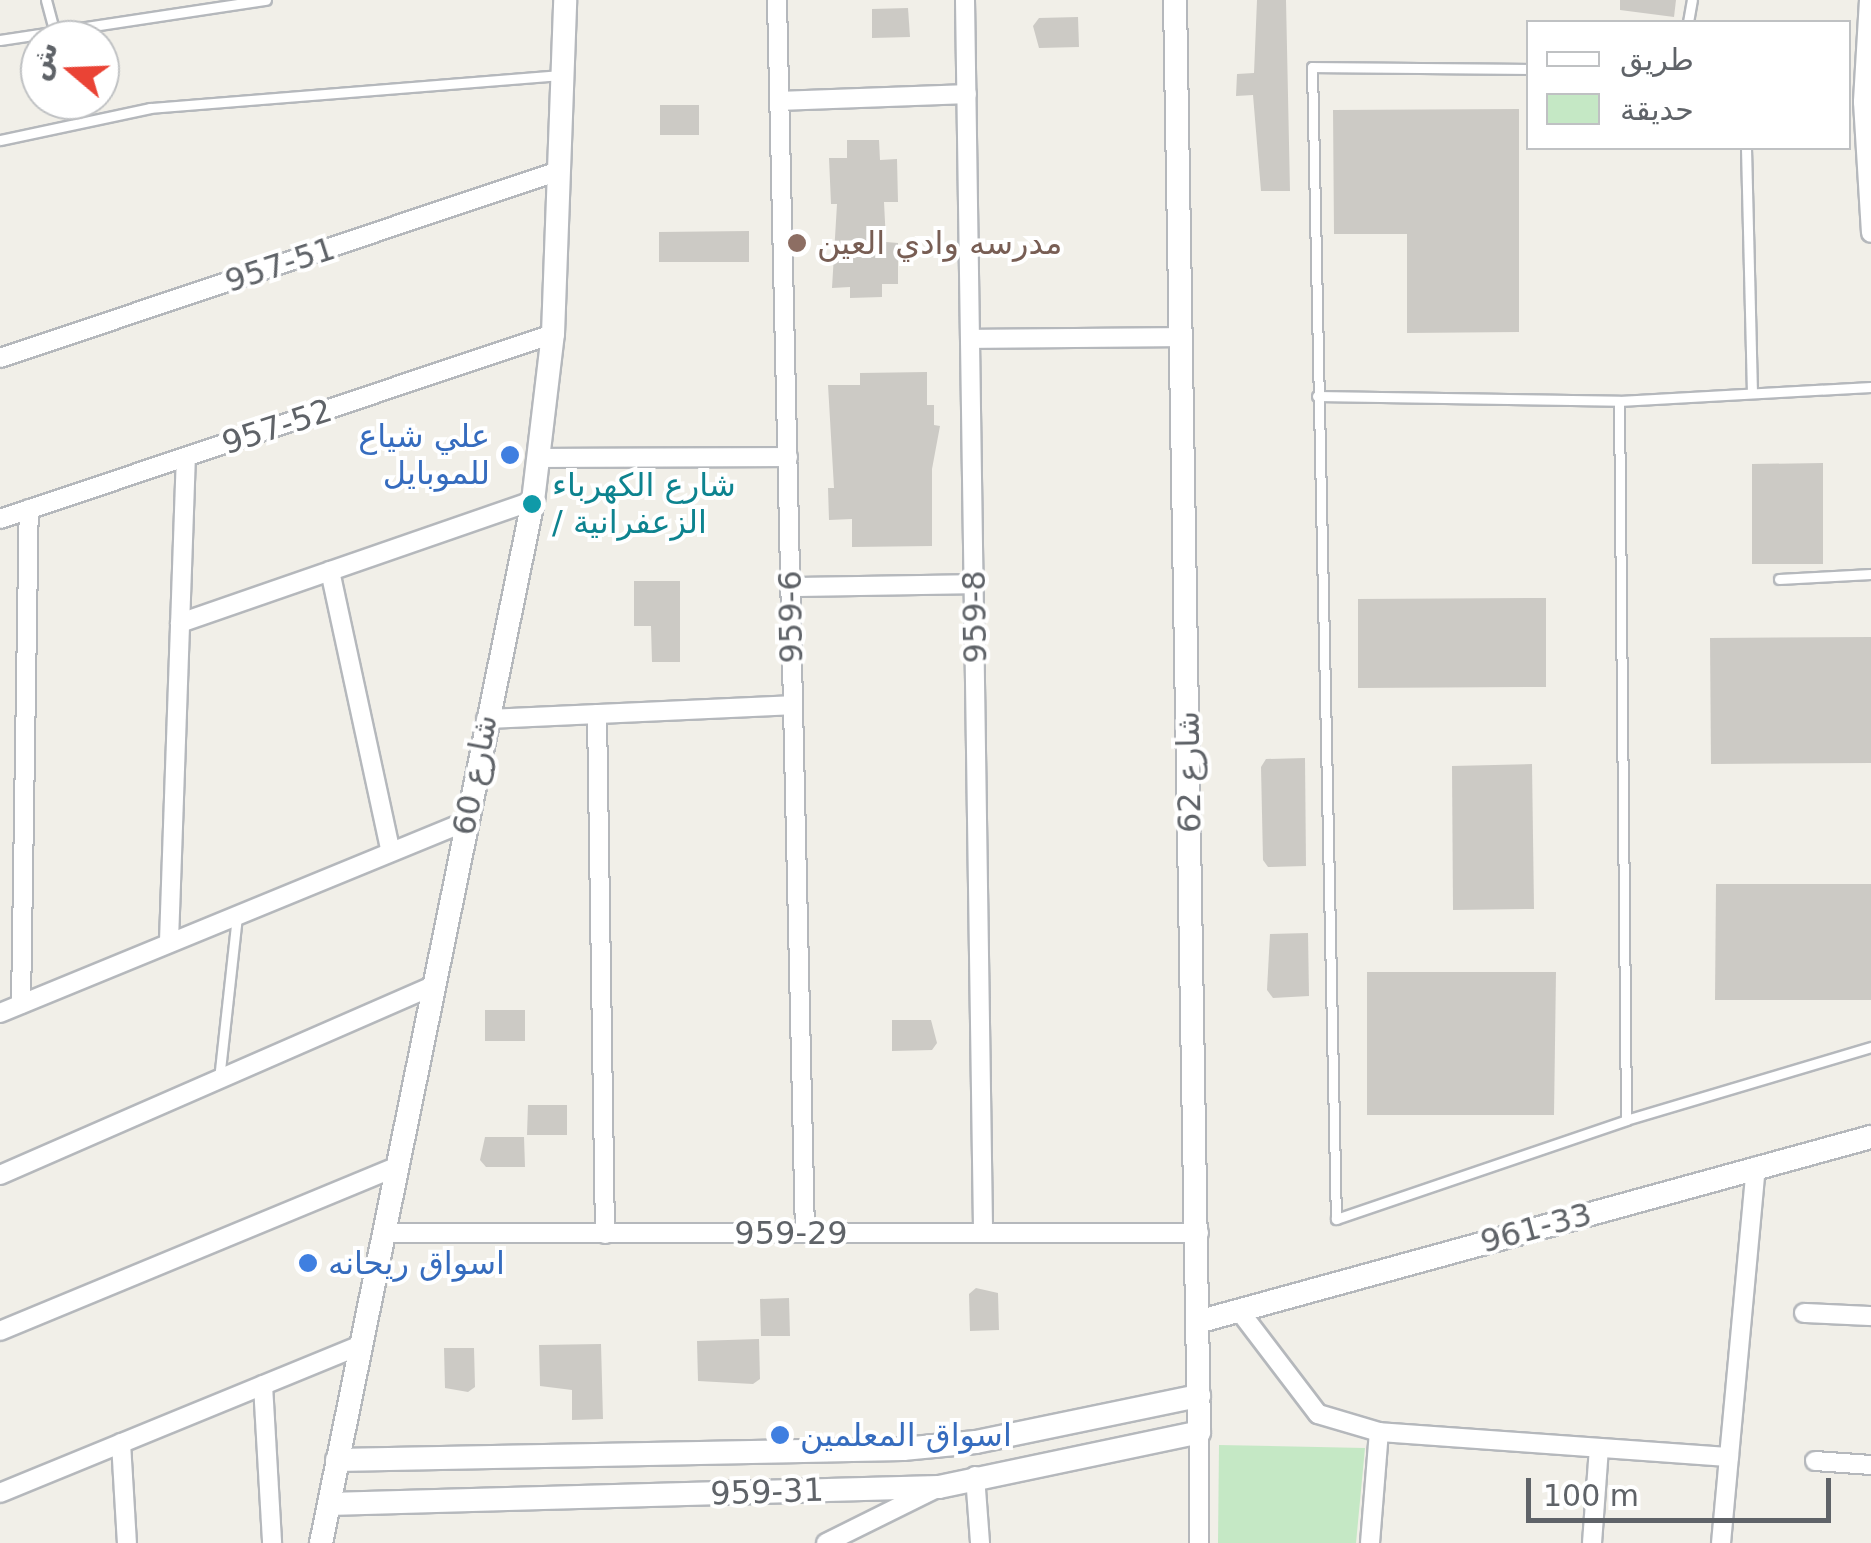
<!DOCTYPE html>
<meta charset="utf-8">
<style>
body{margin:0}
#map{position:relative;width:1871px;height:1543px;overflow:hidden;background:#f1efe8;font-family:"DejaVu Sans",Cairo,sans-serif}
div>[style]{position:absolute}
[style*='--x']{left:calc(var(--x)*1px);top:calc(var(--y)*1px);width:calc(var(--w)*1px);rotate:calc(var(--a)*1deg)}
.green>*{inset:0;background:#c5e8c5}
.building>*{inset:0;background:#cccac5}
.roads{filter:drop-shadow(2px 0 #b5b8bc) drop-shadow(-2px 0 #b5b8bc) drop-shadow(0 2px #b5b8bc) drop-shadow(0 -2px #b5b8bc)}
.service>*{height:9px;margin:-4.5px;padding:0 4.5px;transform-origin:4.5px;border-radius:4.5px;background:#fff}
.minor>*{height:18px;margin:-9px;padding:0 9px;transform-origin:9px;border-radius:9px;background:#fff}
.tertiary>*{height:22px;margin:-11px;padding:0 11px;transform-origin:11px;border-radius:11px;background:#fff}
.dots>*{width:28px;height:28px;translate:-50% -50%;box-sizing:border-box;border:5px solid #fff;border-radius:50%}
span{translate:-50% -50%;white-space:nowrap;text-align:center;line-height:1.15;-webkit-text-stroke:8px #fff;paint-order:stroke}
.education-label{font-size:32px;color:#785e54}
.left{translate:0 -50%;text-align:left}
.street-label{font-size:32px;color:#5f6368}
.shop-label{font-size:32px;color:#366cbe}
.right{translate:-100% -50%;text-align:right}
.culture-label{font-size:32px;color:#0d838f}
.legend{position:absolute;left:1526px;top:20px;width:325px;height:130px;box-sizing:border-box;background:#fff;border:2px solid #bfc1c3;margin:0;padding:12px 18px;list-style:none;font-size:30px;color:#5f6368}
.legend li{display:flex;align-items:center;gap:20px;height:50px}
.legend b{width:50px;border:2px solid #bfc1c3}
.north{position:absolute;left:20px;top:20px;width:100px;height:100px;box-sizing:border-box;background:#fff;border:2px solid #bfc1c3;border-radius:50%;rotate:289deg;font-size:28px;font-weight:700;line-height:40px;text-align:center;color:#5f6368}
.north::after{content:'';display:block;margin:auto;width:35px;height:45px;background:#ea4335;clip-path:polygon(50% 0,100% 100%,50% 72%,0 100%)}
.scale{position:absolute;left:1526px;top:1478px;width:305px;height:45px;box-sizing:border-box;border:5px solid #5f6368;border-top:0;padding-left:12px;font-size:30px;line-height:35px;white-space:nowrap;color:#5f6368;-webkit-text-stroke:8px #fff;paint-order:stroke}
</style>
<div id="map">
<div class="green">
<i style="clip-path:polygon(1219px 1445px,1365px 1448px,1356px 1543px,1218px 1543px)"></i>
</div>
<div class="building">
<i style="clip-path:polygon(1257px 0,1286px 0,1290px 191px,1261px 191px,1253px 95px,1236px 96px,1237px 74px,1254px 73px)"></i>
<i style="clip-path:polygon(1620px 0,1676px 0,1674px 17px,1620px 10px)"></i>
<i style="clip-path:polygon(908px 8px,910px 37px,872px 38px,872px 9px)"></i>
<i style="clip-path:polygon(1078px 17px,1079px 47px,1039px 48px,1033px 26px,1039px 18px)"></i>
<i style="clip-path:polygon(660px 105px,699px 105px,699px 135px,660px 135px)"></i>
<i style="clip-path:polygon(1519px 109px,1519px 332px,1407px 333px,1407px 234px,1334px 234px,1333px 110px)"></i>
<i style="clip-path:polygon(847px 140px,879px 140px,880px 160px,897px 159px,898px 202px,884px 202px,886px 242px,898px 243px,898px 284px,882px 284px,882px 297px,850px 298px,850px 287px,832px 288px,837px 204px,831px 204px,829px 158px,847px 158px)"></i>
<i style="clip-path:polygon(749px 231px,749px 262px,659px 262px,659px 232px)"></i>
<i style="clip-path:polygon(927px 372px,927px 405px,934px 405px,934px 425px,940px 426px,932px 469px,932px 546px,852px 547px,852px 519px,829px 520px,828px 488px,834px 488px,828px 385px,860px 385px,860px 373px)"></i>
<i style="clip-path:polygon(1823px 463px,1823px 564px,1752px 564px,1752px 464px)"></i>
<i style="clip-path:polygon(634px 581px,680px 581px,680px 662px,652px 662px,651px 626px,634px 626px)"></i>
<i style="clip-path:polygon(1546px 598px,1546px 687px,1358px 688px,1358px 599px)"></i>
<i style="clip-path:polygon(1871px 637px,1871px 763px,1711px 764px,1710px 638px)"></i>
<i style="clip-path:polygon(1305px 758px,1306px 866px,1268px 867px,1263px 860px,1261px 767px,1266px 759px)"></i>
<i style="clip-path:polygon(1532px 764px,1534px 909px,1453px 910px,1452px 766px)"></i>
<i style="clip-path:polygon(1716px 884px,1871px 884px,1871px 1000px,1715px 1000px)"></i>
<i style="clip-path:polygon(1308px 933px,1309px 996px,1273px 998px,1267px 990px,1270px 934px)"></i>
<i style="clip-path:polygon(1367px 972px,1556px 972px,1554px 1115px,1367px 1115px)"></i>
<i style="clip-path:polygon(485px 1010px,525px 1010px,525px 1041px,485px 1041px)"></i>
<i style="clip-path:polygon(892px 1020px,931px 1020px,937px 1043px,932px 1050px,892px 1051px)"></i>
<i style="clip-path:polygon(528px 1105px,567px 1105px,567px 1135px,527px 1135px)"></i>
<i style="clip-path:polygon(485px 1137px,524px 1137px,525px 1167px,486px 1167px,480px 1160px)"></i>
<i style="clip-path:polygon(976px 1288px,998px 1293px,999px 1330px,970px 1331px,969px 1294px)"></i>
<i style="clip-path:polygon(789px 1298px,790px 1336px,761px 1336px,760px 1299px)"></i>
<i style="clip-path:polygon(759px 1339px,760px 1379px,753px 1384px,698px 1381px,697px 1341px)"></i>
<i style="clip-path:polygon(601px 1344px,603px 1419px,572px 1420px,572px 1390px,540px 1386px,539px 1345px)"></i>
<i style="clip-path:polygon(444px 1348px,474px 1348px,475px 1387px,468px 1392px,445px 1388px)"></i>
</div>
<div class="roads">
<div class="service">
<i style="--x:46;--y:0;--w:34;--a:75"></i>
<i style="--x:1688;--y:22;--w:22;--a:-80"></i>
<i style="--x:0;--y:40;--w:269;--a:-8.6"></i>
<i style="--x:1528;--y:69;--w:216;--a:-179.5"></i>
<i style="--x:1312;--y:67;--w:1152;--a:88.81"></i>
<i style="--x:1336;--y:1219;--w:306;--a:-18.8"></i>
<i style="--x:1626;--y:1120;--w:256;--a:-16.6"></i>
<i style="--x:0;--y:140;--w:153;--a:-12"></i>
<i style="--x:150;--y:108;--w:411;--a:-4.6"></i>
<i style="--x:1746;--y:148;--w:245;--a:88.6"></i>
<i style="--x:1317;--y:396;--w:302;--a:0.9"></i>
<i style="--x:1619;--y:401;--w:252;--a:-3.2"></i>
<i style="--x:1619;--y:401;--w:719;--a:89.44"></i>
<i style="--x:1779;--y:579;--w:92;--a:-3.1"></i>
<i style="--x:219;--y:1079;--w:163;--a:-83.7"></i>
</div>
<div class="minor">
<i style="--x:777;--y:0;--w:1233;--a:88.7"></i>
<i style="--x:965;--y:0;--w:1233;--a:89.16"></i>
<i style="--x:1869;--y:0;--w:102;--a:93.4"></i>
<i style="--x:1863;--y:102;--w:131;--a:86.5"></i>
<i style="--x:780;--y:101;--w:187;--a:-2.1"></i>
<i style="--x:970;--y:339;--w:210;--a:-0.5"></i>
<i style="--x:0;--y:358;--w:589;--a:-18.5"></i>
<i style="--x:539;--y:458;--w:249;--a:-0.2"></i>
<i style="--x:0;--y:519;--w:583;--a:-18.5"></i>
<i style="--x:330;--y:571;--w:284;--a:77.8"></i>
<i style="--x:791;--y:587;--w:183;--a:-0.9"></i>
<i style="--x:180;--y:623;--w:373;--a:-19.1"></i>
<i style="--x:597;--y:714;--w:520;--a:89.12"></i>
<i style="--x:486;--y:719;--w:307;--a:-2.6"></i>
<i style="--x:169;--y:941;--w:484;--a:-88"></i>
<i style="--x:21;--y:1004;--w:495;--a:-89.1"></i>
<i style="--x:0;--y:1013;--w:503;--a:-22.33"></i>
<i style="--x:0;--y:1175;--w:472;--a:-23.6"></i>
<i style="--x:383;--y:1233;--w:816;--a:0"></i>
<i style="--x:1238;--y:1309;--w:132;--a:52.7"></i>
<i style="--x:1318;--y:1414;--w:64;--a:16.4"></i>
<i style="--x:1804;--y:1313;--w:67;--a:2.6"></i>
<i style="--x:0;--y:1331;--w:429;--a:-22.5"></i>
<i style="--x:263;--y:1385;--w:158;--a:86.7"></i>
<i style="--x:1199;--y:1432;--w:111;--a:90"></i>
<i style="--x:121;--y:1443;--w:100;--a:86.6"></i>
<i style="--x:1815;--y:1461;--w:56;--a:4.1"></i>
<i style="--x:975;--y:1476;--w:67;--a:85.7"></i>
<i style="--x:0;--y:1493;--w:390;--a:-22.3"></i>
<i style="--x:826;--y:1543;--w:119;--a:-26.4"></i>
<i style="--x:1370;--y:1543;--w:111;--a:-85.4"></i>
<i style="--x:1379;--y:1432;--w:351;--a:4.1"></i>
<i style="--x:1592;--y:1543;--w:95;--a:-85.8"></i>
<i style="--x:1721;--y:1543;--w:378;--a:-84.7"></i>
</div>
<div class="tertiary">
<i style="--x:1201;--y:1321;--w:695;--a:-15.36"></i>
<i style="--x:337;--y:1460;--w:566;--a:-1.11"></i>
<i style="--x:903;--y:1449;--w:73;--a:-5.5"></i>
<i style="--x:976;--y:1442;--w:228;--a:-11.7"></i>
<i style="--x:329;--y:1504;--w:610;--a:-1.6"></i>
<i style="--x:939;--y:1487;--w:266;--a:-11.9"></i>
<i style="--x:1199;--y:1432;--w:1432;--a:-90.96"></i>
<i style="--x:321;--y:1543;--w:1063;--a:-78.5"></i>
<i style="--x:533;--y:501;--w:168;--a:-83.2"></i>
<i style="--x:553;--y:334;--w:334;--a:-87.9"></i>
</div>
</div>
<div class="dots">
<i style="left:797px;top:243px;background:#8d6e63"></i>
<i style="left:510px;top:455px;background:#3f7fe0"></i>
<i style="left:532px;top:504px;background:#0f9aa8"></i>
<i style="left:308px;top:1263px;background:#3f7fe0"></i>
<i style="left:780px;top:1435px;background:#3f7fe0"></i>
</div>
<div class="education-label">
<span class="left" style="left:817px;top:243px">مدرسه وادي العين</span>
</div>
<div class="street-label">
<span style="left:280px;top:265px;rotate:-18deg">957-51</span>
<span style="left:277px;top:427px;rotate:-18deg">957-52</span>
<span style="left:791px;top:617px;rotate:-91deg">959-6</span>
<span style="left:975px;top:617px;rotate:-91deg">959-8</span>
<span style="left:1189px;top:772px;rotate:-91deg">شارع 62</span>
<span style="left:475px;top:775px;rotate:-79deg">شارع 60</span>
<span style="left:1536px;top:1228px;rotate:-15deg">961-33</span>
<span style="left:791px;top:1233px">959-29</span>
<span style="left:767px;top:1492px;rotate:-2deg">959-31</span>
</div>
<div class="shop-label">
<span class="right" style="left:490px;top:455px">علي شياع<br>للموبايل</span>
<span class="left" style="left:328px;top:1263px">اسواق ريحانه</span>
<span class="left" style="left:800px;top:1435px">اسواق المعلمين</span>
</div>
<div class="culture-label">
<span class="left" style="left:552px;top:504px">شارع الكهرباء<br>/ الزعفرانية</span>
</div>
<ul class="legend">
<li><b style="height:12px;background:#fff"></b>طريق</li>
<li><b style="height:28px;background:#c5e8c5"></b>حديقة</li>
</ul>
<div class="north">ش</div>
<div class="scale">100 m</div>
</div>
